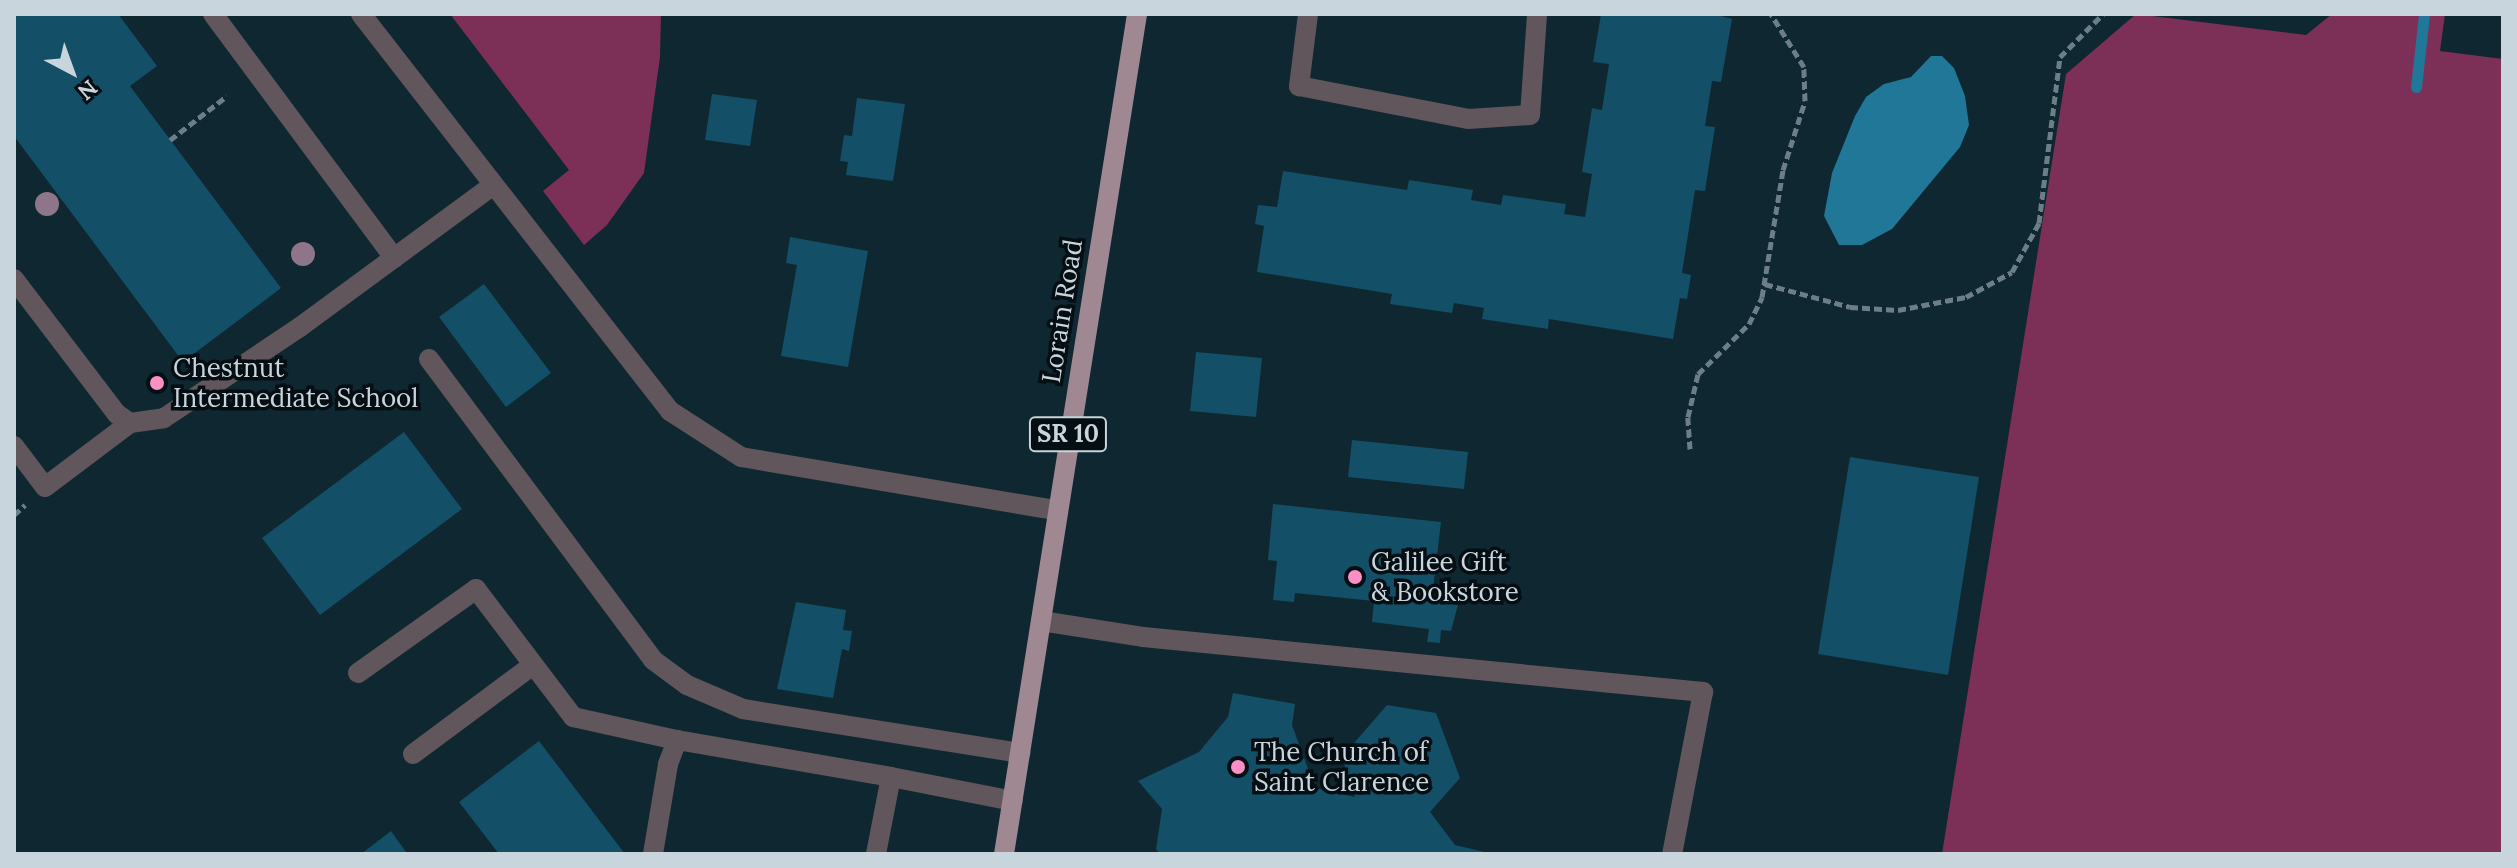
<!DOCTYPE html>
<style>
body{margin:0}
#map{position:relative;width:2517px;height:868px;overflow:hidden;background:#0f2731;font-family:Lora,serif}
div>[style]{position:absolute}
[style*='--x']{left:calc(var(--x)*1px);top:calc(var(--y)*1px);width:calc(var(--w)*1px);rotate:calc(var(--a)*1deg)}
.forest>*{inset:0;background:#7c2f57}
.water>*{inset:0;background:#217798}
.stream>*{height:11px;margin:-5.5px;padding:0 5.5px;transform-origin:5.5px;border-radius:5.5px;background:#217798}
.building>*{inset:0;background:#134f66}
.path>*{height:5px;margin-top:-2.5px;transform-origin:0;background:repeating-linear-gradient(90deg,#6c7e87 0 8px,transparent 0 12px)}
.minor>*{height:20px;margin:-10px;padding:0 10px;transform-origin:10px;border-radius:10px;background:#61565b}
.major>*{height:20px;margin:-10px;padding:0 10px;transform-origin:10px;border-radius:10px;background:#9f8892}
.trees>*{width:24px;height:24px;margin:-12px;border-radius:50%;background:#8f758a}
.dots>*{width:22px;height:22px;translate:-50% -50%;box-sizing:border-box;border:4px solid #050e13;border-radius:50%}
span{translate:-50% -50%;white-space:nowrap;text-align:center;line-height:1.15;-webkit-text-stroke:7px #050e13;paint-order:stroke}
.shield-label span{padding:2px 6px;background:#050e13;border:2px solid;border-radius:6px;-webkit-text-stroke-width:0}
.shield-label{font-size:24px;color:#c8d5dc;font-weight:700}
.street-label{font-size:26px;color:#c8d5dc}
.poi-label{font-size:26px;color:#c8d5dc}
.left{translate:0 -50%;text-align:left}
.frame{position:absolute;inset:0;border:16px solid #c8d5dc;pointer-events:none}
.north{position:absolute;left:32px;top:32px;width:80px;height:80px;-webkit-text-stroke:6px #050e13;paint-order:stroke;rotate:139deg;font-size:22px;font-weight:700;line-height:32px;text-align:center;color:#c8d5dc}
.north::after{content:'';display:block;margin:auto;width:28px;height:36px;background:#c8d5dc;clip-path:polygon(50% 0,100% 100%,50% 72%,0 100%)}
</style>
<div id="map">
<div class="forest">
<i style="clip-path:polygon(450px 14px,661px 14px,660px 57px,644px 173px,607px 225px,584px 245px,543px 191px,569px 170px)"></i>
<i style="clip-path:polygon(2136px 14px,2306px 35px,2332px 14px,2445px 14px,2440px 51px,2503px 59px,2503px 854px,1942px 854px,2066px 74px)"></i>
</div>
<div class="water">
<i style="clip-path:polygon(1931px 56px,1942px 56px,1954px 68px,1965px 96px,1969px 125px,1960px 147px,1892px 229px,1862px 245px,1839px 245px,1824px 216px,1832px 173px,1855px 116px,1866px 97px,1884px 84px,1911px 77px)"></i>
</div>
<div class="stream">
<i style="--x:2416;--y:87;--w:73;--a:-83.7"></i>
</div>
<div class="building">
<i style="clip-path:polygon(14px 14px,118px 14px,157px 66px,130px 86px,281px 288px,183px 362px,14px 136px)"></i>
<i style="clip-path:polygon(1601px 14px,1714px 14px,1732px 19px,1721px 82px,1712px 81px,1705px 126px,1715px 127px,1705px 191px,1695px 190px,1682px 273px,1691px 275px,1687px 299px,1680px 298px,1673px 339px,1549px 319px,1548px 329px,1482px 319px,1484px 308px,1454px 303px,1452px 313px,1390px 304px,1392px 294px,1257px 272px,1264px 226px,1255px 224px,1258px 205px,1277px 207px,1283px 171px,1407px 190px,1409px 180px,1473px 190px,1471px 200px,1501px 205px,1503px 195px,1566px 204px,1564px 214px,1585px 217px,1592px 174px,1582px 172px,1592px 108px,1602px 110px,1609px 64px,1593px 62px)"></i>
<i style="clip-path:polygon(712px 94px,757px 100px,750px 146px,705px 140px)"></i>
<i style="clip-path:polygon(857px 98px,905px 104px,893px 181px,846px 175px,848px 162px,840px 161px,844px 135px,852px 136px)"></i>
<i style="clip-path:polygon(790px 237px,868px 251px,848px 367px,781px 356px,797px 265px,786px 263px)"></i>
<i style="clip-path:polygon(484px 284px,551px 373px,506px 407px,439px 317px)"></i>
<i style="clip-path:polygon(1196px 352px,1262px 358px,1256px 417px,1190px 411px)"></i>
<i style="clip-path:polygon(404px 432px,462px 509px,320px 615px,262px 538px)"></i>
<i style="clip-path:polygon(1352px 440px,1468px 452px,1464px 489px,1348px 477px)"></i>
<i style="clip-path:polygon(1850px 457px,1979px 477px,1948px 675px,1818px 654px)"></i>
<i style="clip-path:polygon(1273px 504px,1441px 522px,1432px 598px,1459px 601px,1451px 631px,1441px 630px,1440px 643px,1427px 642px,1429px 629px,1372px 622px,1374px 601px,1295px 593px,1294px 602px,1273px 600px,1277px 561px,1268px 560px)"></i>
<i style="clip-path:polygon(796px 602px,846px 610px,843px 630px,852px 631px,849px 651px,842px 649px,833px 698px,777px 689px)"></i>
<i style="clip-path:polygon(1233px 693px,1295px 704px,1292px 725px,1315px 788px,1355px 797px,1342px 757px,1387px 705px,1436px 713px,1460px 778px,1430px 812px,1455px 845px,1493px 854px,1160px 854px,1156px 849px,1162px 809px,1138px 781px,1199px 752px,1228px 717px)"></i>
<i style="clip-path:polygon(539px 741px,625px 854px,499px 854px,459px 802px)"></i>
<i style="clip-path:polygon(391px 831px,406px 852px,361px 854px)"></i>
</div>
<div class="path">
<i style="--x:170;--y:140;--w:72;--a:-37.7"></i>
<i style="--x:1765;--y:284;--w:88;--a:15.1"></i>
<i style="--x:1850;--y:307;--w:48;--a:3.6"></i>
<i style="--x:1898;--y:310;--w:69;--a:-10.8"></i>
<i style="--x:1966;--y:297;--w:52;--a:-28.5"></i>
<i style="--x:2012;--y:272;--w:56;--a:-61.1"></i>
<i style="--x:2039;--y:223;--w:167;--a:-82.8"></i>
<i style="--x:2060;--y:57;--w:61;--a:-45"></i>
<i style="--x:1690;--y:449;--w:32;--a:-94"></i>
<i style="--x:1688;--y:417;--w:44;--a:-76.9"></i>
<i style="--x:1698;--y:374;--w:71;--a:-44.4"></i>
<i style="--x:1749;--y:324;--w:30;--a:-64"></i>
<i style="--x:1762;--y:297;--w:129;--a:-80.6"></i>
<i style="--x:1783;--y:170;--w:72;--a:-72.3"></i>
<i style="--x:1805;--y:101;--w:34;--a:-92"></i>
<i style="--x:1804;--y:67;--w:62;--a:-121.9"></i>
<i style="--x:14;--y:515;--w:15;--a:-42"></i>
</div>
<div class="minor">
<i style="--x:213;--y:14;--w:304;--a:53.4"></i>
<i style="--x:361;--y:14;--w:503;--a:52.11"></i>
<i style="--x:670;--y:411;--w:85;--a:32.9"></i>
<i style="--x:741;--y:457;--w:319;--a:9.6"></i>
<i style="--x:1308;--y:14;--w:73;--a:97.1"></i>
<i style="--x:1299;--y:86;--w:172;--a:11"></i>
<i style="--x:1468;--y:119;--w:62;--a:-3.7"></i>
<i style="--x:1530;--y:115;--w:101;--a:-86"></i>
<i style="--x:14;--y:279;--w:170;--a:52.7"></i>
<i style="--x:117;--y:414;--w:16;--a:35"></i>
<i style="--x:130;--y:423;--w:34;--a:-8"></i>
<i style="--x:164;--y:418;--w:164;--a:-33.8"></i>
<i style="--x:300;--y:327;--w:238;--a:-36.3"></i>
<i style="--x:429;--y:359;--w:375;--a:53.3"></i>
<i style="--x:653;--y:660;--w:42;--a:36.3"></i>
<i style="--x:687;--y:685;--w:61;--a:23.2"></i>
<i style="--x:743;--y:709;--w:281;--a:9"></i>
<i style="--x:14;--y:446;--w:51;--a:52.9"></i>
<i style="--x:45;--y:487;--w:106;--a:-37"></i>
<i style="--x:1041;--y:621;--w:103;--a:8.9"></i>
<i style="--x:1143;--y:637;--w:563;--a:5.61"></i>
<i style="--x:1703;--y:692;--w:165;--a:100.8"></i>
<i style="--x:358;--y:673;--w:145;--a:-35.4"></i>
<i style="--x:476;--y:589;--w:161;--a:52.8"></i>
<i style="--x:573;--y:717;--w:107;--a:12.5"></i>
<i style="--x:413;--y:754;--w:149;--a:-36.6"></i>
<i style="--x:653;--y:854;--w:91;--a:-80.5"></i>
<i style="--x:668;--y:764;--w:26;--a:-69"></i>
<i style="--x:677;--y:740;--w:217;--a:9.8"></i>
<i style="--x:876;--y:854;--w:78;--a:-79"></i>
<i style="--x:891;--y:777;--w:124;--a:11.1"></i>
</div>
<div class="major">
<i style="--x:1004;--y:854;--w:850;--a:-81"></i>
</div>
<div class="trees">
<i style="left:47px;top:204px"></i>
<i style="left:303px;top:254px"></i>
</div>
<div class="dots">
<i style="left:157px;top:383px;background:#fc8fc3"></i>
<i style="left:1355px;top:577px;background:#fc8fc3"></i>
<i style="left:1238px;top:767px;background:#fc8fc3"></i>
</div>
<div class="shield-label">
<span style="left:1068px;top:434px">SR 10</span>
</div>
<div class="street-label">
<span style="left:1062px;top:311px;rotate:-81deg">Lorain Road</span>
</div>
<div class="poi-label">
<span class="left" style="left:173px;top:383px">Chestnut<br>Intermediate School</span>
<span class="left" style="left:1371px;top:577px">Galilee Gift<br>&amp; Bookstore</span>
<span class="left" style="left:1254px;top:767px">The Church of<br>Saint Clarence</span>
</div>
<div class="frame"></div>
<div class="north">N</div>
</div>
